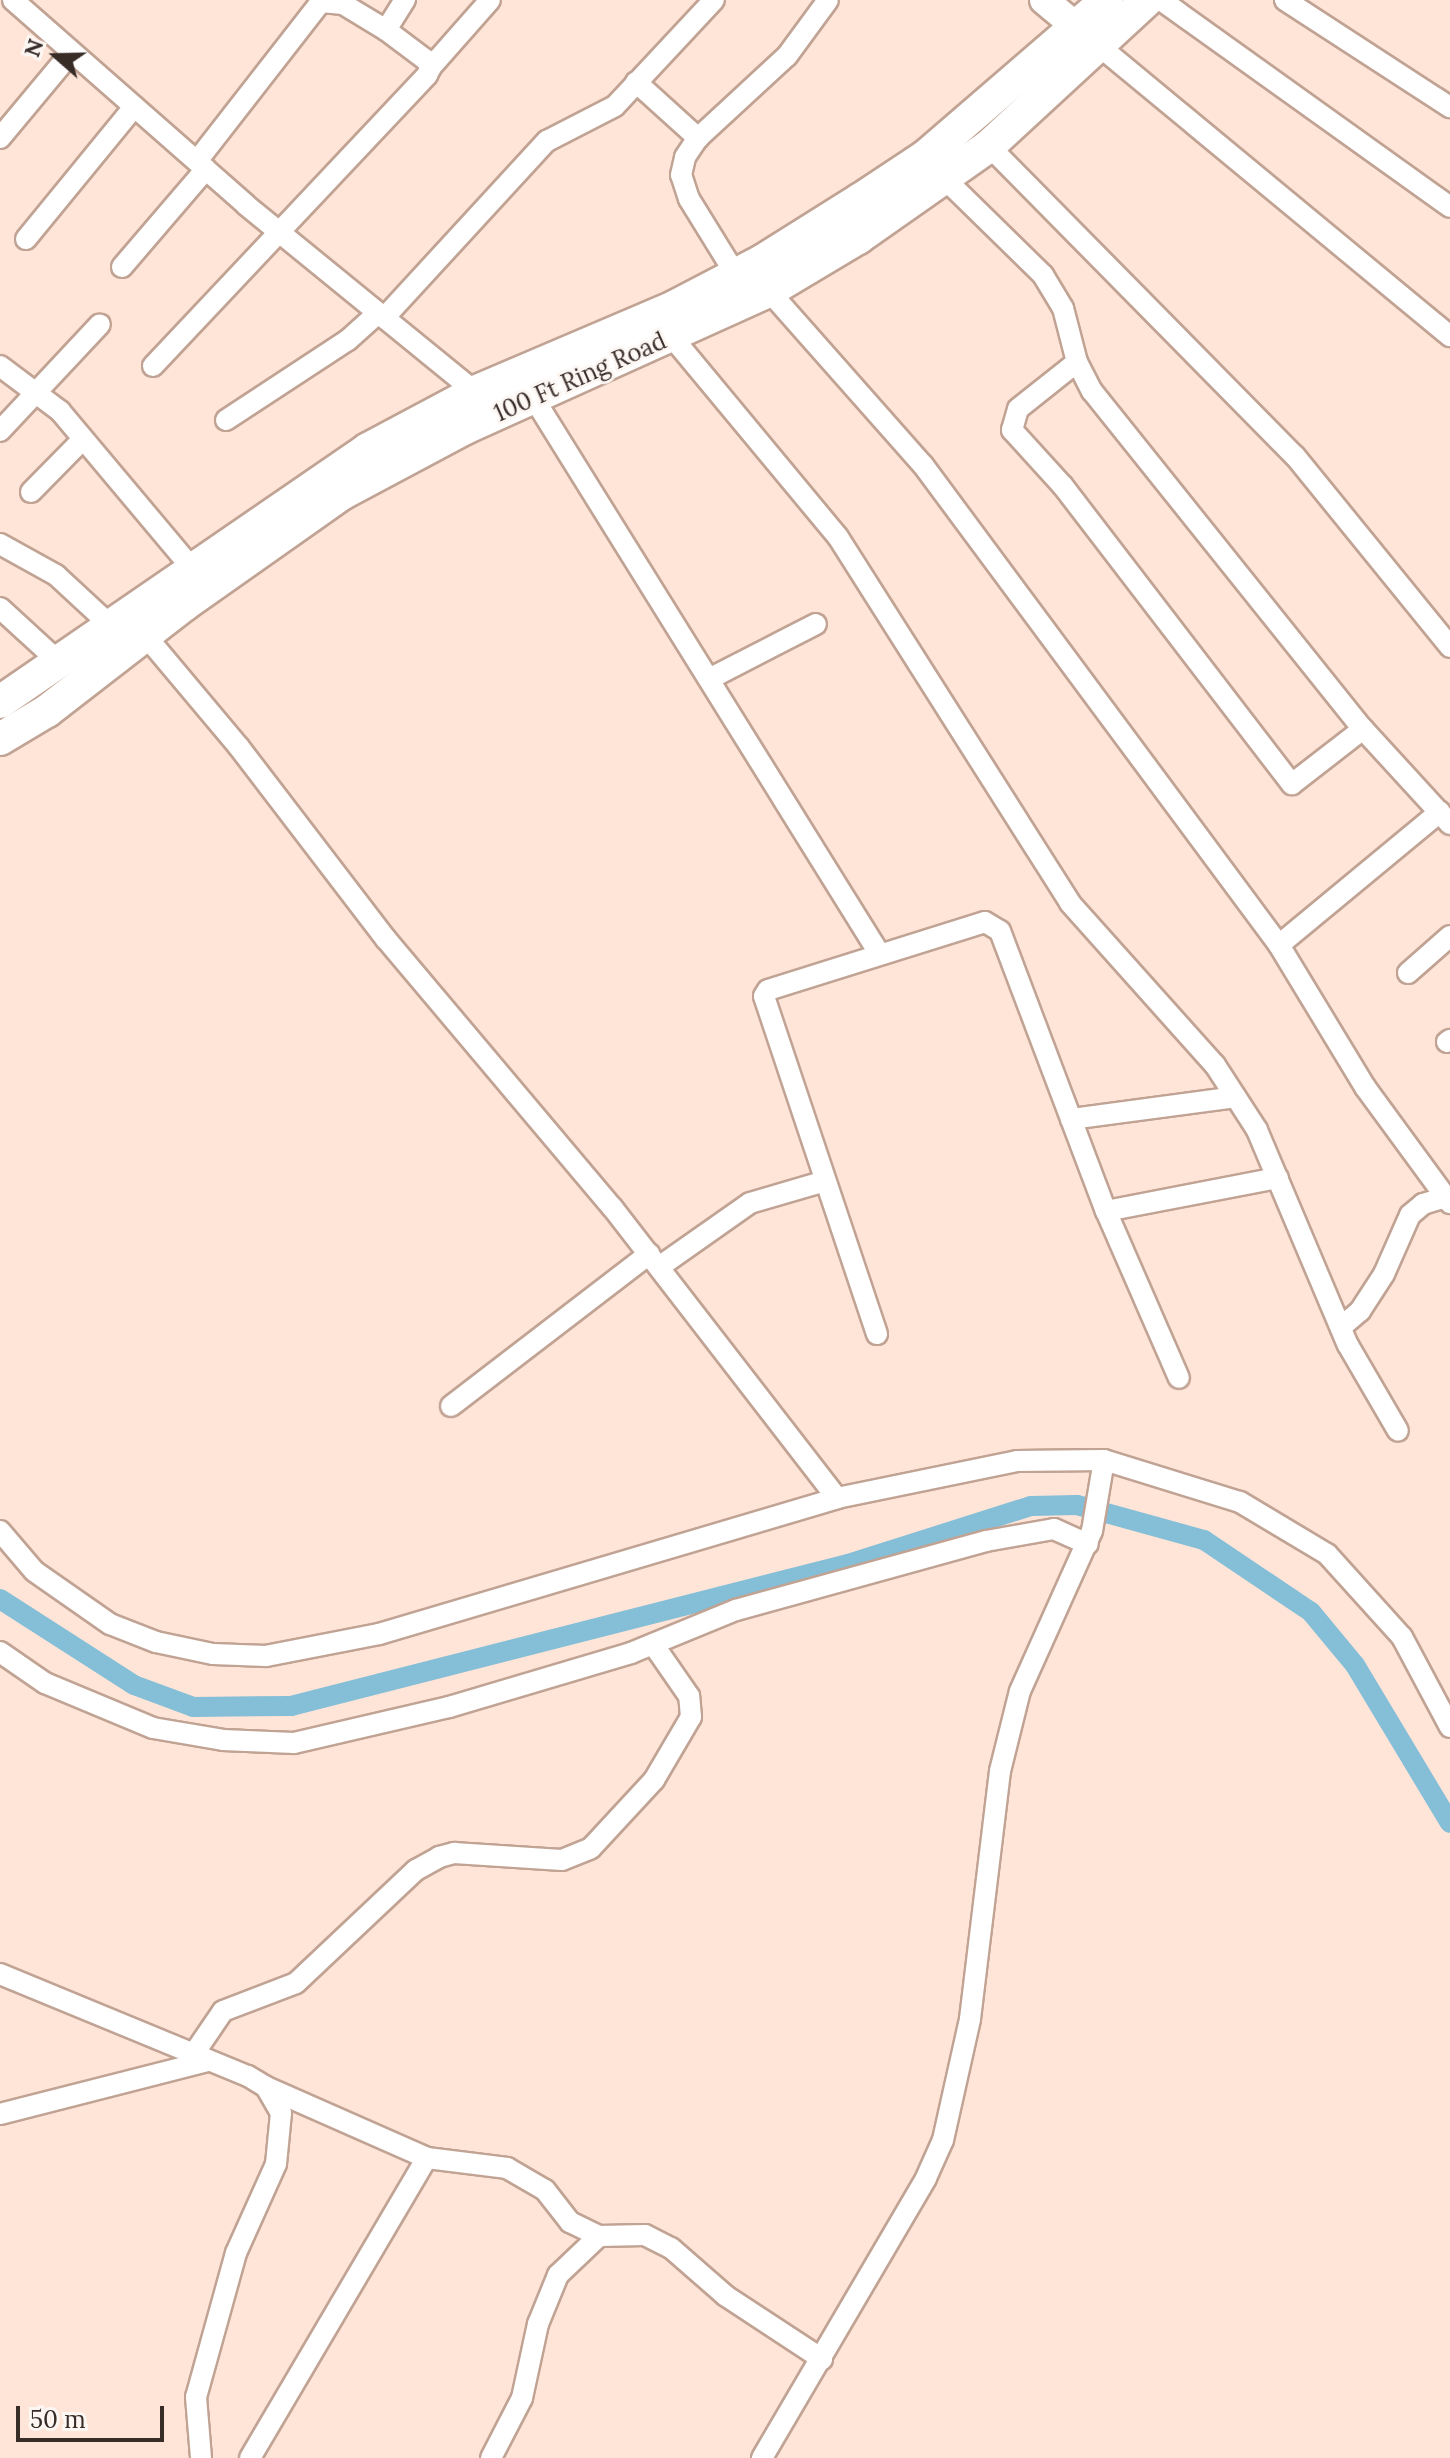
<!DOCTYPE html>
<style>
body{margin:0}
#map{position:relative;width:1450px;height:2458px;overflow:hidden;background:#ffe5d8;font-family:Lora,serif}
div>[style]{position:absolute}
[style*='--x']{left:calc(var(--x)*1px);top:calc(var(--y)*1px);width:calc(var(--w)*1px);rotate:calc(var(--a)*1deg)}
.canal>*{height:20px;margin:-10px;padding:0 10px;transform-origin:10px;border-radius:10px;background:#84bed7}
.roads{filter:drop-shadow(2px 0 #c1a394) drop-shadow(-2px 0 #c1a394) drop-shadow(0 2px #c1a394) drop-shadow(0 -2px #c1a394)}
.street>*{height:20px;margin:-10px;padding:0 10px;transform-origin:10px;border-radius:10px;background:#fff}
.secondary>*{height:28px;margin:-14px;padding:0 14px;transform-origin:14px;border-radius:14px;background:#fff}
.primary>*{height:32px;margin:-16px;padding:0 16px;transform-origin:16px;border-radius:16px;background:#fff}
span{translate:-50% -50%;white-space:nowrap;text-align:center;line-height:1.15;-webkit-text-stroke:6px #fdf7f4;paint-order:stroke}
.street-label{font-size:24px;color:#382c27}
.north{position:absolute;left:16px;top:16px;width:80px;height:80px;-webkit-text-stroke:6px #fdf7f4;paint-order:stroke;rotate:290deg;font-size:22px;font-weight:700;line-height:32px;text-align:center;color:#382c27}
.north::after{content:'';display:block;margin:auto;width:28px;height:36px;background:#382c27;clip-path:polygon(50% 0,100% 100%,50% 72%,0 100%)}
.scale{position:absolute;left:16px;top:2406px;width:148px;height:36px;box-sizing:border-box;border:4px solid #382c27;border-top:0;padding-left:10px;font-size:24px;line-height:28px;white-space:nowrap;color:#382c27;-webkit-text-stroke:6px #fdf7f4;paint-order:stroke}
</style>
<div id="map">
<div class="canal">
<i style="--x:0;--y:1599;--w:159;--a:32.7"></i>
<i style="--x:134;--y:1685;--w:63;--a:20.4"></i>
<i style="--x:193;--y:1707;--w:98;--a:-0.6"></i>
<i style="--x:291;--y:1706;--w:575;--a:-14.3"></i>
<i style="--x:848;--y:1564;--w:192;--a:-17.6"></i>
<i style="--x:1031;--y:1506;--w:46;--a:-1.2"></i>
<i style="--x:1077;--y:1505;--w:132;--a:15.4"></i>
<i style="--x:1204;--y:1540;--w:129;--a:33.9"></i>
<i style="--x:1311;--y:1612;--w:69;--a:50.3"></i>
<i style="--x:1355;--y:1665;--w:184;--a:59"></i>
</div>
<div class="roads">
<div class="street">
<i style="--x:13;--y:0;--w:310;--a:41.3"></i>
<i style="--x:246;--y:205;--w:296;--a:39.2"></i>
<i style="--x:1161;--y:0;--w:355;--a:35.6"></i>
<i style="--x:1285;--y:0;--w:197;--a:33"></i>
<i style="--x:1098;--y:45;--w:457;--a:39.6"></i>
<i style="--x:431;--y:67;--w:89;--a:-48.6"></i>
<i style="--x:636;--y:82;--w:84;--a:42.1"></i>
<i style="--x:0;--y:138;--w:109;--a:-50.2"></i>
<i style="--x:989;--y:146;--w:436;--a:45.4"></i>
<i style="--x:1295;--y:456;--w:246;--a:50.9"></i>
<i style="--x:197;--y:161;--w:202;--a:-52.1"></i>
<i style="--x:321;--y:2;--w:22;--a:5"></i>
<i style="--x:343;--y:4;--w:50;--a:31.2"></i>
<i style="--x:946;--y:180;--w:136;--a:44.4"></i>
<i style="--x:1043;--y:275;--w:39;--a:59"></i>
<i style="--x:1063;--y:308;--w:56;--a:75.5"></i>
<i style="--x:1077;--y:362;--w:33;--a:63"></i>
<i style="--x:1092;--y:391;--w:433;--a:51.3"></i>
<i style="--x:1363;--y:729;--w:129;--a:47.5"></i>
<i style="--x:26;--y:239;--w:171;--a:-50.7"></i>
<i style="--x:122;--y:267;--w:129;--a:-49.4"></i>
<i style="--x:736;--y:275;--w:89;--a:-121.7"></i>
<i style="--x:689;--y:199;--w:25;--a:-108"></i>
<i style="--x:681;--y:175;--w:18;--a:-77"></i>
<i style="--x:685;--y:157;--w:23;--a:-56"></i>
<i style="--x:698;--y:138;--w:121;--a:-42.7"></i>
<i style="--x:787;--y:56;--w:69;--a:-53.8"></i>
<i style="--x:769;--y:291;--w:232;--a:48.5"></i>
<i style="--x:923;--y:465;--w:598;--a:53.44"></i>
<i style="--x:1279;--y:945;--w:166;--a:58.8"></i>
<i style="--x:1365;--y:1087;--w:144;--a:53.8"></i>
<i style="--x:384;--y:318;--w:241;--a:-47.4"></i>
<i style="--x:547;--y:141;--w:76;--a:-27.2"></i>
<i style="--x:615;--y:106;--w:145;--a:-47"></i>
<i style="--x:672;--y:337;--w:260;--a:50.3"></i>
<i style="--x:838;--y:537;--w:433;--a:57.6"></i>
<i style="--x:1070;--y:903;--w:217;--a:48.2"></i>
<i style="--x:1215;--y:1065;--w:77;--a:57.1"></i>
<i style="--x:1257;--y:1130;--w:233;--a:67.1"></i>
<i style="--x:1348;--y:1345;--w:99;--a:59.8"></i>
<i style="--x:1077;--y:362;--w:75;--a:141.5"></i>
<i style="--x:1018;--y:409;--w:22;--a:106"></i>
<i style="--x:1012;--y:430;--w:76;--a:47.7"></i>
<i style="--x:1063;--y:486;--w:376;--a:52.5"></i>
<i style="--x:1292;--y:784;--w:90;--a:-37.8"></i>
<i style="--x:0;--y:366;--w:75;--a:36.9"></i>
<i style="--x:60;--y:411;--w:202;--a:50"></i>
<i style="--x:153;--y:366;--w:400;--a:-46.7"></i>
<i style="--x:427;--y:75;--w:9;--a:-63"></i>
<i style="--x:431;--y:67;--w:9;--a:-126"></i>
<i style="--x:426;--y:60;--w:50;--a:-143.1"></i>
<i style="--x:386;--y:30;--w:36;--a:-58"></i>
<i style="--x:533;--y:397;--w:655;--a:58.11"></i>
<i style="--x:226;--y:420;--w:146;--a:-33.3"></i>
<i style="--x:348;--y:340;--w:40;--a:-42"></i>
<i style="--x:0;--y:431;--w:146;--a:-46.9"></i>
<i style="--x:31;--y:492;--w:74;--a:-45.5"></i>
<i style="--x:0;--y:544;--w:64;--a:29"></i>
<i style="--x:56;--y:575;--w:74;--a:42.8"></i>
<i style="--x:0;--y:608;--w:79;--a:42.4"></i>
<i style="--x:145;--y:635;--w:146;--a:50"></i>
<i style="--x:239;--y:747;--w:242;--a:52.6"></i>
<i style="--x:386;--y:939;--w:351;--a:49.9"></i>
<i style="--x:612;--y:1207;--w:368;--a:52.3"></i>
<i style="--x:709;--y:679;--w:120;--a:-27.2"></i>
<i style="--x:1279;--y:945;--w:209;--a:-39.6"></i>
<i style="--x:1408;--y:973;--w:56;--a:-41.4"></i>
<i style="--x:1447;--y:1042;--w:4;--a:-34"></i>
<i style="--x:1071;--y:1119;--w:166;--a:-7.6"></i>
<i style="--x:1106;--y:1211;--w:175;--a:-10.9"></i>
<i style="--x:659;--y:1267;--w:111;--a:-35.1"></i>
<i style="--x:750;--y:1203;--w:78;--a:-16.3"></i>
<i style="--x:1341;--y:1327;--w:25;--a:-40"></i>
<i style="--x:1360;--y:1311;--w:44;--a:-57"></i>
<i style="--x:1384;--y:1274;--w:64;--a:-66.2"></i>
<i style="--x:1410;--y:1215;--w:17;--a:-40"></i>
<i style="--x:1423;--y:1204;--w:24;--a:-17"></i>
<i style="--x:877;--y:1334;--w:356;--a:-108.5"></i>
<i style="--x:764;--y:996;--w:7;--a:-56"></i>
<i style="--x:768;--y:990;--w:227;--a:-17.4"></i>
<i style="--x:985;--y:922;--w:17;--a:31"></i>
<i style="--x:1000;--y:931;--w:299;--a:69.3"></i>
<i style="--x:1106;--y:1211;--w:182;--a:66.4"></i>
<i style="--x:451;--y:1406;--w:250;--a:-37.5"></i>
<i style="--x:0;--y:1531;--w:52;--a:49.6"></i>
<i style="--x:34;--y:1571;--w:93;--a:34.9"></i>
<i style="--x:110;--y:1624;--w:49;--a:21.4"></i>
<i style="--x:156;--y:1642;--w:58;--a:11.9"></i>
<i style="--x:213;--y:1654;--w:53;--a:2.2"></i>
<i style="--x:266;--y:1656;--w:115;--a:-11"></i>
<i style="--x:379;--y:1634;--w:478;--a:-16.5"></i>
<i style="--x:837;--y:1498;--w:184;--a:-11.6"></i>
<i style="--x:1017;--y:1461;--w:87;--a:-0.7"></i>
<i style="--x:1104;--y:1460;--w:142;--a:17.2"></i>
<i style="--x:1240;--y:1502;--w:101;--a:30.9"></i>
<i style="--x:1327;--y:1554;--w:112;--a:47.9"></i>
<i style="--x:1402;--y:1637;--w:102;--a:61.9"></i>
<i style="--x:0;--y:1652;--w:55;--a:34.6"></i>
<i style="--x:45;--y:1683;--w:117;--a:22.6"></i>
<i style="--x:153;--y:1728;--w:71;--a:9.7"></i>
<i style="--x:223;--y:1740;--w:71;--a:2.4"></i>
<i style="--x:294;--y:1743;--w:159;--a:-13.1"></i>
<i style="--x:449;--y:1707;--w:190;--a:-16.5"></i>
<i style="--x:631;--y:1653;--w:113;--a:-22.3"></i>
<i style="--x:736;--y:1610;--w:259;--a:-15.4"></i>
<i style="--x:986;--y:1541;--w:69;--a:-10"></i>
<i style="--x:1054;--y:1529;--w:37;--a:24"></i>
<i style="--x:0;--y:1974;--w:268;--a:22.4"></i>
<i style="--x:248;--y:2076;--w:21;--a:31"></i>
<i style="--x:266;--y:2087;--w:30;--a:60"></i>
<i style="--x:281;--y:2113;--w:51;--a:95.6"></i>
<i style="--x:276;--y:2164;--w:98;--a:114.2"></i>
<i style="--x:236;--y:2253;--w:149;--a:105.5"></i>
<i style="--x:196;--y:2397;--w:61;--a:85.3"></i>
<i style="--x:193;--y:2055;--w:53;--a:-55.7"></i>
<i style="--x:223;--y:2011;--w:78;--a:-21"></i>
<i style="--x:296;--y:1983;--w:165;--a:-43.3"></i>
<i style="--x:416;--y:1870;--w:26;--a:-29"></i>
<i style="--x:439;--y:1857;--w:16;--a:-15"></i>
<i style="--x:454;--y:1853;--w:108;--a:3.7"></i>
<i style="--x:562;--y:1860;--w:31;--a:-22"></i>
<i style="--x:591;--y:1848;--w:93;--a:-47.2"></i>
<i style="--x:654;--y:1780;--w:73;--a:-59.6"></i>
<i style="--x:691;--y:1717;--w:21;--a:-95"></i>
<i style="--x:689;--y:1696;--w:63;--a:-124.7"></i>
<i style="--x:266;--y:2087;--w:176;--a:23.8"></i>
<i style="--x:427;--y:2158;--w:81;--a:7.1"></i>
<i style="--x:507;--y:2168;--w:44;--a:30.1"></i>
<i style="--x:545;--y:2190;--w:41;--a:52"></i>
<i style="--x:570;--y:2222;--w:32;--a:26"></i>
<i style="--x:0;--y:2114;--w:215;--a:-14.3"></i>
<i style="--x:250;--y:2458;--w:348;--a:-59.5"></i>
<i style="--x:491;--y:2458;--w:68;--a:-62.7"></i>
<i style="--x:522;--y:2398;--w:76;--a:-77.8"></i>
<i style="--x:538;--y:2324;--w:53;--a:-67.8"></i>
<i style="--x:558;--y:2275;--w:57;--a:-43.6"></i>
<i style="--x:599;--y:2236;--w:46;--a:-1.2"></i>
<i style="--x:645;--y:2235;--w:29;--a:27"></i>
<i style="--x:671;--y:2248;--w:73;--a:41.1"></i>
<i style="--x:726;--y:2296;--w:115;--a:33.3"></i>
<i style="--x:762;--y:2458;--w:324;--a:-59.6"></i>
<i style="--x:926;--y:2178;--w:42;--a:-65.9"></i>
<i style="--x:943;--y:2140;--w:124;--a:-77.4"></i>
<i style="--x:970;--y:2019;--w:250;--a:-83.1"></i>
<i style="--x:1000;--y:1771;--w:82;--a:-76"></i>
<i style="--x:1020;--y:1691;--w:175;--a:-65.8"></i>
<i style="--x:1092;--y:1531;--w:72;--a:-80.4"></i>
</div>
<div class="secondary">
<i style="--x:1044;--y:0;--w:61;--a:39.7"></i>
</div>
<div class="primary">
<i style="--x:0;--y:702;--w:447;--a:-34.5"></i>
<i style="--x:368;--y:449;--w:121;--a:-28"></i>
<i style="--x:475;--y:392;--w:216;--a:-23.1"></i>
<i style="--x:674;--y:307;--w:99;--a:-27.6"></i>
<i style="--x:762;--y:261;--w:117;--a:-32.1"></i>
<i style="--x:861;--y:199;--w:78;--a:-33.5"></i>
<i style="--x:926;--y:156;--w:239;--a:-40.8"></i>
<i style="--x:0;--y:739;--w:55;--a:-30.8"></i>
<i style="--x:47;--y:711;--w:173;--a:-37.7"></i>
<i style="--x:184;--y:605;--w:194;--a:-35.2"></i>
<i style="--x:343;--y:493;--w:138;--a:-28"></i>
<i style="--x:465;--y:428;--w:333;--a:-24.3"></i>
<i style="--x:769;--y:291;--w:104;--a:-30.8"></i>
<i style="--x:858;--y:238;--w:160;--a:-35.1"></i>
<i style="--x:989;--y:146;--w:215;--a:-42.7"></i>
</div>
</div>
<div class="street-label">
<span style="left:580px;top:377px;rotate:-24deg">100 Ft Ring Road</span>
</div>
<div class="north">N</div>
<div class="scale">50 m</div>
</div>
